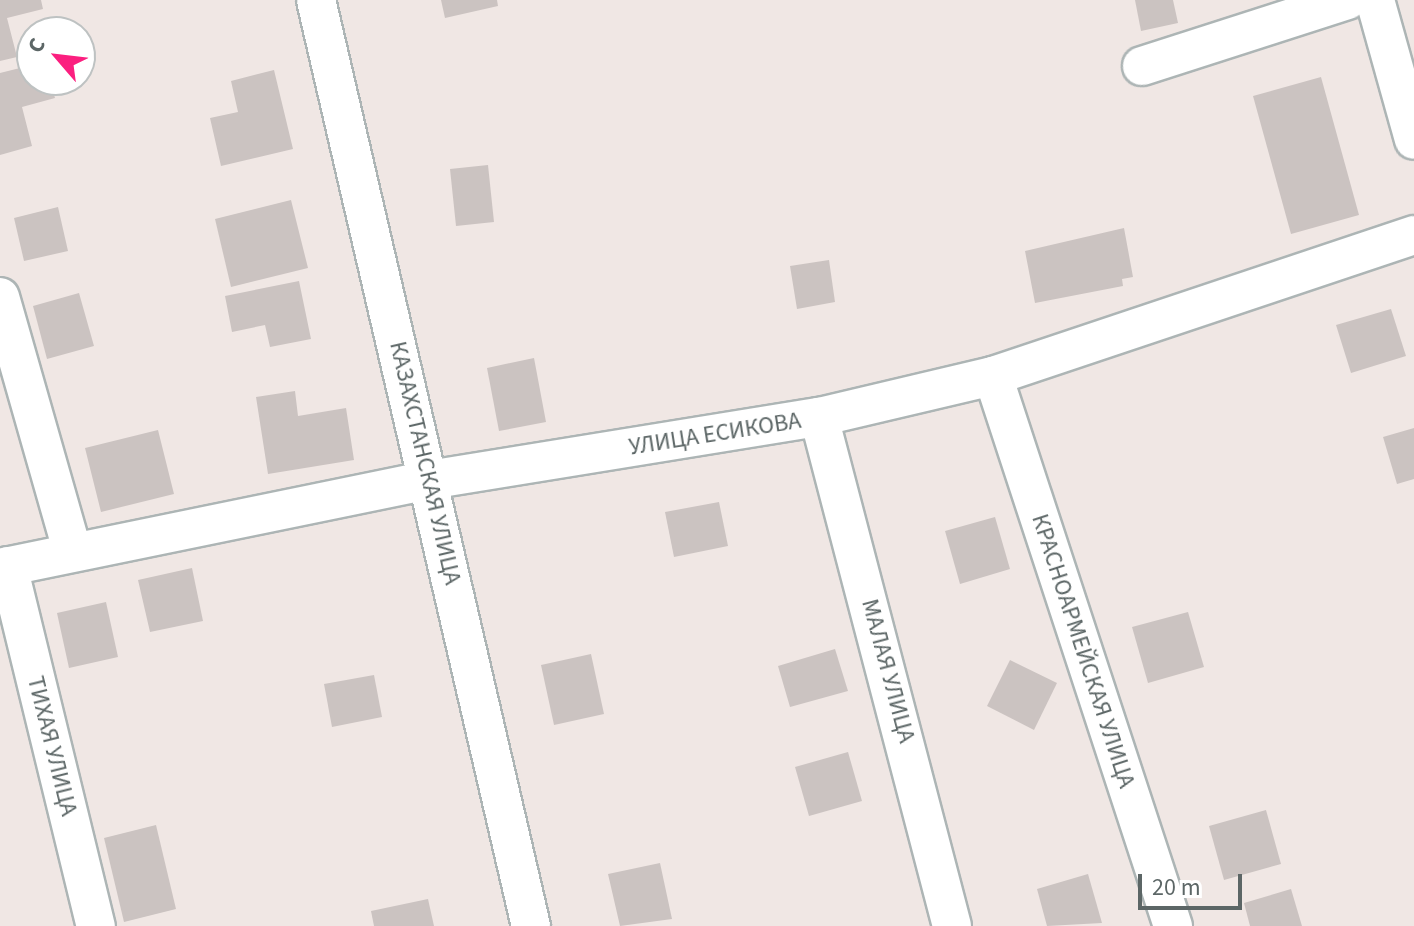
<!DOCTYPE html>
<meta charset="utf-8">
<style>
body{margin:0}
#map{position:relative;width:1414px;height:926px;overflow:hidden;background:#f0e7e4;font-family:"Source Sans 3",sans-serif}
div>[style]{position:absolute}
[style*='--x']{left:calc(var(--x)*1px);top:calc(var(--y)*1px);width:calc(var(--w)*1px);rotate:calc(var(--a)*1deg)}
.building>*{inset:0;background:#cbc3c1}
.roads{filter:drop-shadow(2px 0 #adb5b5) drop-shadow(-2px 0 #adb5b5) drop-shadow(0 2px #adb5b5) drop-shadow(0 -2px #adb5b5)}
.minor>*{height:38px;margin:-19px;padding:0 19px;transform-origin:19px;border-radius:19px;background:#fff}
span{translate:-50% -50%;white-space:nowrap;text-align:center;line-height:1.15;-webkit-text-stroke:6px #fff;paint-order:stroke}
.street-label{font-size:24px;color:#5c6666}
.north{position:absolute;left:16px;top:16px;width:80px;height:80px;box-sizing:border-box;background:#fff;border:2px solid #bec2c2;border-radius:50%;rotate:298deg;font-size:22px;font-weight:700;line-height:32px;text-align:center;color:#5c6666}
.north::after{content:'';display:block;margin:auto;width:28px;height:36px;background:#fb1f7f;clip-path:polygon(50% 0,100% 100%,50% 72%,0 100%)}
.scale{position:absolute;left:1138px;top:874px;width:104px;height:36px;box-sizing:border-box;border:4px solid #5c6666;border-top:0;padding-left:10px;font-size:24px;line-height:28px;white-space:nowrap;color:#5c6666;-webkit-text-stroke:6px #fff;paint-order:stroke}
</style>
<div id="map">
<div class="building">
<i style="clip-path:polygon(0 0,41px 0,43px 9px,7px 18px,17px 57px,0 61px)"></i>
<i style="clip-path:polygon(441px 0,497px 0,498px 6px,445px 18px)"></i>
<i style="clip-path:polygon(1135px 0,1173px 0,1178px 23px,1141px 31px)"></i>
<i style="clip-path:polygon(32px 65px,32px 80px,50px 80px,55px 98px,22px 107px,32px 146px,0 155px,0 73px)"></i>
<i style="clip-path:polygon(274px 70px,293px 149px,221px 166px,210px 118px,238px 112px,231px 81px)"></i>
<i style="clip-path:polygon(1321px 77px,1359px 215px,1291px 234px,1253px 96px)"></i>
<i style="clip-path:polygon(488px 165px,494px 222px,456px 226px,450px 169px)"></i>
<i style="clip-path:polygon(291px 200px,308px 268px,231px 287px,215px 219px)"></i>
<i style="clip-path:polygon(58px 207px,68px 251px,24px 261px,14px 218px)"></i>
<i style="clip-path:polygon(1124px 228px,1133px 277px,1122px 279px,1123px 286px,1035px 303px,1025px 251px)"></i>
<i style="clip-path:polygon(829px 260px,835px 302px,797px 309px,790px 266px)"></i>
<i style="clip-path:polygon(299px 281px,311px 339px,270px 347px,265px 325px,232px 332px,225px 296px)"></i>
<i style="clip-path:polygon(79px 293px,94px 346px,47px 359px,33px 306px)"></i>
<i style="clip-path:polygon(1391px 309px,1406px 356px,1351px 373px,1336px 325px)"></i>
<i style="clip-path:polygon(534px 358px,546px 422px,499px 431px,487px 368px)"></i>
<i style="clip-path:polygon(295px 391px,298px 416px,346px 408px,354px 460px,268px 474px,256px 397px)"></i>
<i style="clip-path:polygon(1414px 428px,1414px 479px,1397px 484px,1383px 437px)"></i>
<i style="clip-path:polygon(158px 430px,174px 494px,101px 512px,85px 448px)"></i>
<i style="clip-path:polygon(719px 502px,728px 546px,674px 557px,665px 512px)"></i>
<i style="clip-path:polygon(995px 517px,1010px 569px,960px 584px,945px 531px)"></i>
<i style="clip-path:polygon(192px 568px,203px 621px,150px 632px,138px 580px)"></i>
<i style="clip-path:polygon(106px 602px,118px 657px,69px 668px,57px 613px)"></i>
<i style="clip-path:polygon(1188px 612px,1204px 667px,1148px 683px,1132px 627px)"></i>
<i style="clip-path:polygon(835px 649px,848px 691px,790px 707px,778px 666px)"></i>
<i style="clip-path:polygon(591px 654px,604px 714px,554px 725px,541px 665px)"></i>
<i style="clip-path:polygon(1010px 660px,1057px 683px,1034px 730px,987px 706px)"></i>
<i style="clip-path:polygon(374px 675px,382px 717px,332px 727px,324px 684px)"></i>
<i style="clip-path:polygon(848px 752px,862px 801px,809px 816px,795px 767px)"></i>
<i style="clip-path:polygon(1266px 810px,1281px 864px,1224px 880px,1209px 826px)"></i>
<i style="clip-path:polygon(156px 825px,176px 909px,124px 922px,104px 838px)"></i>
<i style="clip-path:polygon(660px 863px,672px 919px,620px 926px,608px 874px)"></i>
<i style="clip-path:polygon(1088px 874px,1102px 923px,1047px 926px,1037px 889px)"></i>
<i style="clip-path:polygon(1291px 889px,1302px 926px,1250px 926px,1244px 903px)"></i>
<i style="clip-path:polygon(428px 899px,434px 926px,374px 926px,371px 911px)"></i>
</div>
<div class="roads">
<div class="minor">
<i style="--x:316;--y:0;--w:951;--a:76.93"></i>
<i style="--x:1375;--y:0;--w:145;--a:74.4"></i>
<i style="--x:1142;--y:66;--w:216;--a:-17.8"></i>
<i style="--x:0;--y:297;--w:263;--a:74.1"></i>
<i style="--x:993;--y:376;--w:579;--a:71.88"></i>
<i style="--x:819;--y:417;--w:526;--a:75.36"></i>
<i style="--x:8;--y:566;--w:371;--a:76.3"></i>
<i style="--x:0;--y:568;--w:438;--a:-11.6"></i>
<i style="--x:429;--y:480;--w:395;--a:-9.2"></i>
<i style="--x:819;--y:417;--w:179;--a:-13.3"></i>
<i style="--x:993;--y:376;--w:444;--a:-18.5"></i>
</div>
</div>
<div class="street-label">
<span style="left:715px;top:434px;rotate:-9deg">УЛИЦА ЕСИКОВА</span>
<span style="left:425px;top:463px;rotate:77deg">КАЗАХСТАНСКАЯ УЛИЦА</span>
<span style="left:1083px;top:651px;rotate:72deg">КРАСНОАРМЕЙСКАЯ УЛИЦА</span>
<span style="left:888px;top:671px;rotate:75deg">МАЛАЯ УЛИЦА</span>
<span style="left:52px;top:746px;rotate:76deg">ТИХАЯ УЛИЦА</span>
</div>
<div class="north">С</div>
<div class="scale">20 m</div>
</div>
